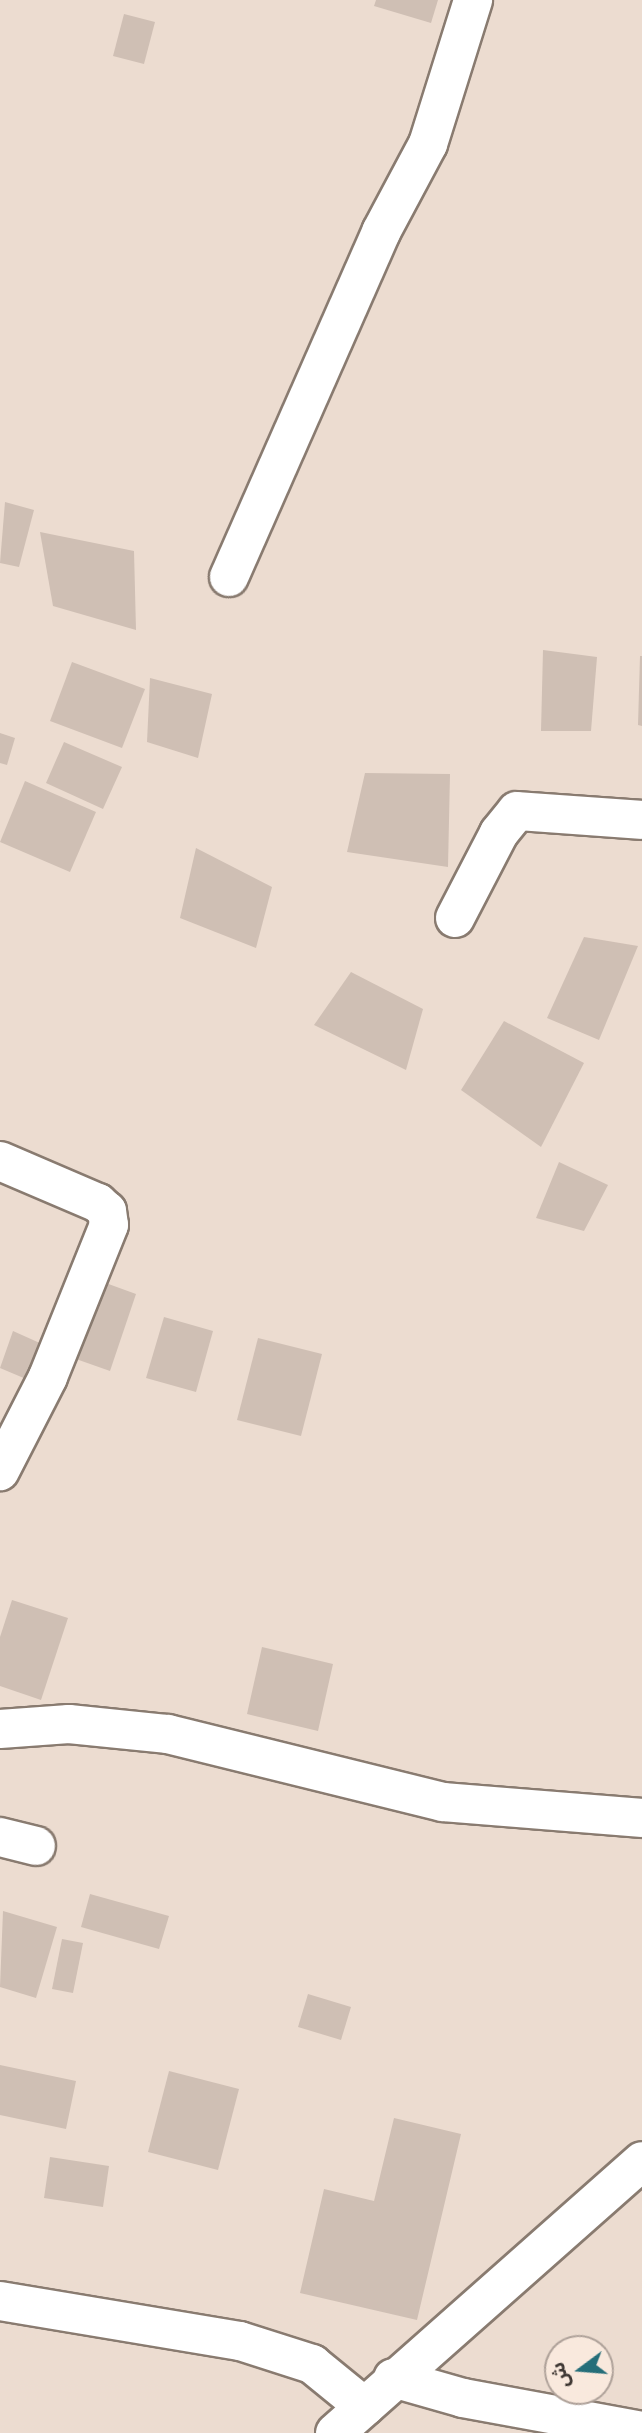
<!DOCTYPE html>
<meta charset="utf-8">
<style>
body{margin:0}
#map{position:relative;width:642px;height:2433px;overflow:hidden;background:#ecdcd0;font-family:Georgia,"Noto Sans Arabic",serif}
div>[style]{position:absolute}
[style*='--x']{left:calc(var(--x)*1px);top:calc(var(--y)*1px);width:calc(var(--w)*1px);rotate:calc(var(--a)*1deg)}
.building>*{inset:0;background:#cfbfb4}
.roads{filter:drop-shadow(2px 0 #897b70) drop-shadow(-2px 0 #897b70) drop-shadow(0 2px #897b70) drop-shadow(0 -2px #897b70)}
.minor>*{height:38px;margin:-19px;padding:0 19px;transform-origin:19px;border-radius:19px;background:#fff}
span{translate:-50% -50%;white-space:nowrap;text-align:center;line-height:1.15;-webkit-text-stroke:5px #f9e9dd;paint-order:stroke}
.north{position:absolute;left:544px;top:2335px;width:70px;height:70px;box-sizing:border-box;background:#f9e9dd;border:2px solid #aea199;border-radius:50%;rotate:254deg;font-size:19px;font-weight:700;line-height:28px;text-align:center;color:#3d3632}
.north::after{content:'';display:block;margin:auto;width:24px;height:32px;background:#256e79;clip-path:polygon(50% 0,100% 100%,50% 72%,0 100%)}
</style>
<div id="map">
<div class="building">
<i style="clip-path:polygon(376px 0,438px 0,431px 23px,374px 6px)"></i>
<i style="clip-path:polygon(124px 14px,155px 22px,144px 64px,113px 56px)"></i>
<i style="clip-path:polygon(5px 502px,34px 510px,19px 567px,0 563px)"></i>
<i style="clip-path:polygon(40px 532px,134px 551px,136px 630px,53px 606px)"></i>
<i style="clip-path:polygon(543px 650px,597px 657px,591px 731px,541px 731px)"></i>
<i style="clip-path:polygon(640px 656px,642px 656px,642px 726px,638px 725px)"></i>
<i style="clip-path:polygon(72px 662px,145px 689px,122px 748px,50px 721px)"></i>
<i style="clip-path:polygon(150px 678px,212px 694px,198px 758px,147px 742px)"></i>
<i style="clip-path:polygon(0 733px,15px 738px,7px 765px,0 763px)"></i>
<i style="clip-path:polygon(64px 742px,122px 767px,103px 809px,46px 783px)"></i>
<i style="clip-path:polygon(365px 773px,450px 774px,448px 867px,347px 852px)"></i>
<i style="clip-path:polygon(25px 781px,96px 812px,70px 872px,0 842px)"></i>
<i style="clip-path:polygon(196px 848px,272px 887px,256px 948px,180px 918px)"></i>
<i style="clip-path:polygon(584px 937px,638px 946px,599px 1040px,547px 1018px)"></i>
<i style="clip-path:polygon(351px 972px,423px 1009px,406px 1070px,314px 1025px)"></i>
<i style="clip-path:polygon(504px 1021px,584px 1063px,541px 1147px,461px 1090px)"></i>
<i style="clip-path:polygon(559px 1162px,608px 1185px,584px 1231px,536px 1218px)"></i>
<i style="clip-path:polygon(103px 1282px,136px 1294px,110px 1371px,76px 1359px)"></i>
<i style="clip-path:polygon(164px 1317px,213px 1331px,196px 1392px,146px 1378px)"></i>
<i style="clip-path:polygon(13px 1331px,42px 1344px,26px 1379px,0 1368px)"></i>
<i style="clip-path:polygon(258px 1338px,322px 1354px,301px 1436px,237px 1420px)"></i>
<i style="clip-path:polygon(12px 1600px,68px 1618px,41px 1700px,0 1686px,0 1637px)"></i>
<i style="clip-path:polygon(262px 1647px,333px 1664px,318px 1731px,247px 1714px)"></i>
<i style="clip-path:polygon(90px 1894px,169px 1916px,159px 1949px,81px 1927px)"></i>
<i style="clip-path:polygon(3px 1911px,57px 1927px,36px 1998px,0 1987px)"></i>
<i style="clip-path:polygon(62px 1939px,83px 1943px,73px 1993px,52px 1989px)"></i>
<i style="clip-path:polygon(308px 1994px,351px 2007px,341px 2040px,298px 2027px)"></i>
<i style="clip-path:polygon(0 2065px,76px 2081px,66px 2129px,0 2115px)"></i>
<i style="clip-path:polygon(169px 2071px,239px 2089px,218px 2170px,148px 2152px)"></i>
<i style="clip-path:polygon(394px 2118px,461px 2134px,417px 2320px,300px 2293px,324px 2189px,374px 2201px)"></i>
<i style="clip-path:polygon(50px 2157px,109px 2166px,103px 2207px,44px 2198px)"></i>
</div>
<div class="roads">
<div class="minor">
<i style="--x:229;--y:577;--w:377;--a:-66.2"></i>
<i style="--x:381;--y:232;--w:100;--a:-61.9"></i>
<i style="--x:428;--y:144;--w:151;--a:-72.6"></i>
<i style="--x:455;--y:918;--w:96;--a:-62.6"></i>
<i style="--x:499;--y:833;--w:28;--a:-51"></i>
<i style="--x:517;--y:811;--w:125;--a:4.1"></i>
<i style="--x:0;--y:1161;--w:107;--a:23.2"></i>
<i style="--x:98;--y:1203;--w:12;--a:42"></i>
<i style="--x:107;--y:1211;--w:14;--a:82"></i>
<i style="--x:109;--y:1225;--w:164;--a:111.9"></i>
<i style="--x:48;--y:1377;--w:106;--a:117.1"></i>
<i style="--x:0;--y:1729;--w:69;--a:-4.1"></i>
<i style="--x:69;--y:1724;--w:100;--a:5.8"></i>
<i style="--x:168;--y:1734;--w:283;--a:13.9"></i>
<i style="--x:443;--y:1802;--w:200;--a:4.6"></i>
<i style="--x:0;--y:1837;--w:37;--a:14"></i>
<i style="--x:0;--y:2301;--w:243;--a:9.5"></i>
<i style="--x:240;--y:2341;--w:76;--a:17.7"></i>
<i style="--x:312;--y:2364;--w:68;--a:39.1"></i>
<i style="--x:393;--y:2378;--w:73;--a:15.9"></i>
<i style="--x:463;--y:2398;--w:182;--a:10.4"></i>
<i style="--x:335;--y:2433;--w:410;--a:-41.5"></i>
</div>
</div>
<div class="north">ش</div>
</div>
